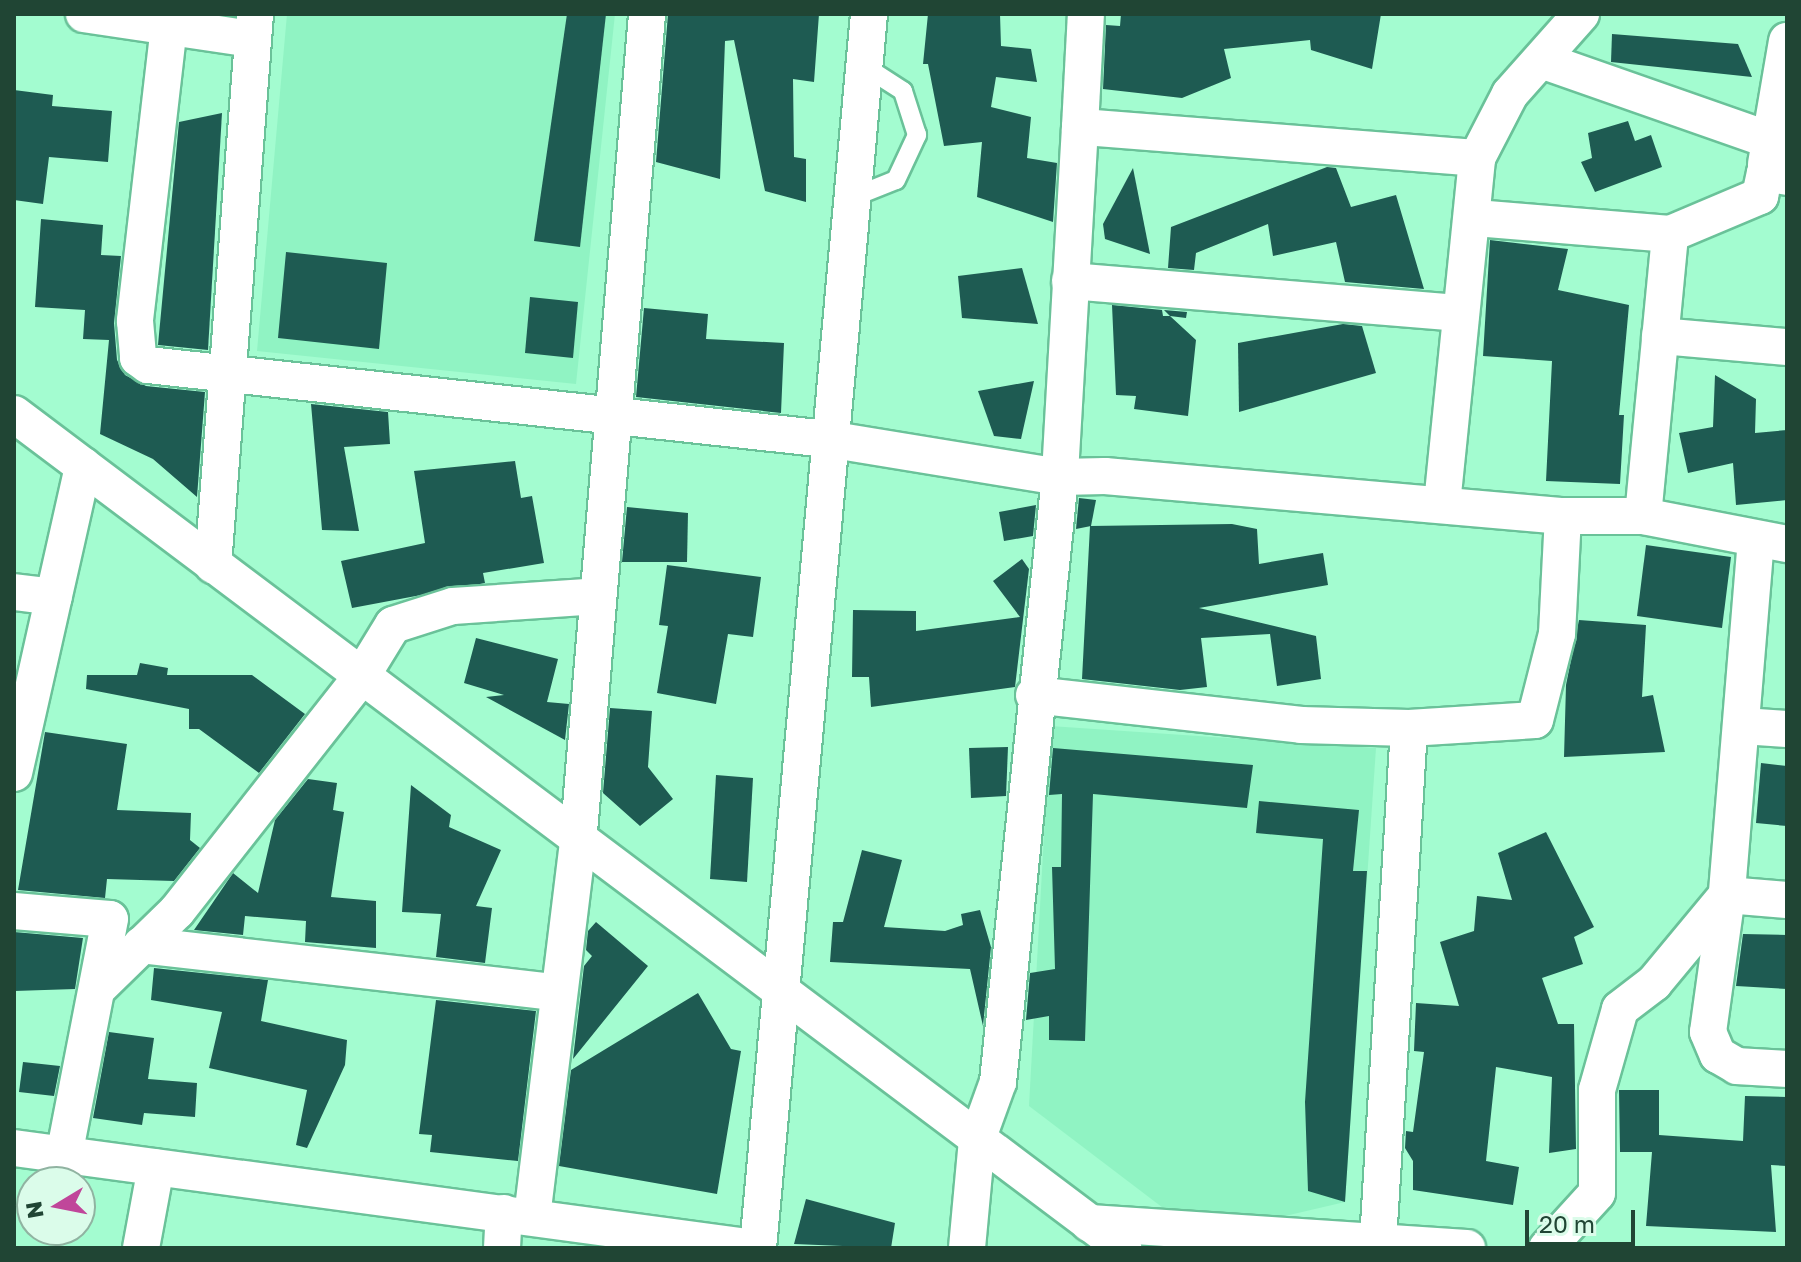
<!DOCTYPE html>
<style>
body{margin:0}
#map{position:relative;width:1801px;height:1262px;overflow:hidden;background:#a3fcd0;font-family:"Golos Text",sans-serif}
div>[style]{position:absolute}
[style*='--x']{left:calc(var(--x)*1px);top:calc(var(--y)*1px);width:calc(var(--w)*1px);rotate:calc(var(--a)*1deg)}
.built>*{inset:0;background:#90f3c3}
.building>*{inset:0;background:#1e5b52}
.roads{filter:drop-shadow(2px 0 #6ac299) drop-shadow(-2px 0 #6ac299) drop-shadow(0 2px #6ac299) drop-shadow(0 -2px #6ac299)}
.lane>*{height:18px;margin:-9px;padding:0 9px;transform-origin:9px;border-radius:9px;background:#fff}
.street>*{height:36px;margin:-18px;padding:0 18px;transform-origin:18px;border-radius:18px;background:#fff}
span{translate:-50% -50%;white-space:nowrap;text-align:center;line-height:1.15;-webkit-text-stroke:8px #dbfcea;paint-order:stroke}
.frame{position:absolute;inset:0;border:16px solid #204534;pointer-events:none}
.north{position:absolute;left:16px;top:1166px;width:80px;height:80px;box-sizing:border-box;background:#dbfcea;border:2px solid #90b3a1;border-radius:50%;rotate:260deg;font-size:22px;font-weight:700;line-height:32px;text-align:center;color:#204534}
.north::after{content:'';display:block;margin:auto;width:28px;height:36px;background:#c0469a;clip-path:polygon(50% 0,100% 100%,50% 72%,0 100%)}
.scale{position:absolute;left:1525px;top:1210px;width:110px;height:36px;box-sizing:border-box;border:4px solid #204534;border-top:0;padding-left:10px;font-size:24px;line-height:28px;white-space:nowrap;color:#204534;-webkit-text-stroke:6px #dbfcea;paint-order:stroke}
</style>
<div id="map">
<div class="built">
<i style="clip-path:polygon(287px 14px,615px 14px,576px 384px,257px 351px)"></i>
<i style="clip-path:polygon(1050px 726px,1376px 748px,1345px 1202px,1200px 1236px,1029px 1106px)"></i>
</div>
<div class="building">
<i style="clip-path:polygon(567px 14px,606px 14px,580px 247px,534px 241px)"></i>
<i style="clip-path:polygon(668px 14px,819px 14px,814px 82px,793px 79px,794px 157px,806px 159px,806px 202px,765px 191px,734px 40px,725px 41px,720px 179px,656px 162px)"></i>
<i style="clip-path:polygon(928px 14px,1000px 14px,1001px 46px,1031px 49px,1037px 82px,996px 77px,991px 107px,1031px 117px,1027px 158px,1057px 163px,1053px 222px,977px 197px,982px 142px,944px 146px,928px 64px,923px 64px)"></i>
<i style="clip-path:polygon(1121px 14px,1381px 14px,1372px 69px,1311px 50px,1310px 40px,1224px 49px,1231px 78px,1182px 98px,1103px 89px,1106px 25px,1120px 26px)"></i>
<i style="clip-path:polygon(1612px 34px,1738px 44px,1752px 77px,1611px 62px)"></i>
<i style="clip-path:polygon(14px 90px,53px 95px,52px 106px,112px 111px,108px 162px,49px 157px,43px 204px,14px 200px)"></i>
<i style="clip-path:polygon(222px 113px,208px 350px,158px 345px,179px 122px)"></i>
<i style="clip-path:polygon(1628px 121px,1635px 141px,1651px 135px,1662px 167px,1595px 192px,1581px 162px,1592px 158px,1588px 133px)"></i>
<i style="clip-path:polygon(1327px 167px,1336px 168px,1351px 207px,1396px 195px,1424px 289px,1345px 282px,1336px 242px,1273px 256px,1268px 224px,1196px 253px,1194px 270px,1168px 268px,1171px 227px)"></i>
<i style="clip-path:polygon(1133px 168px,1150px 254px,1105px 239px,1103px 224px)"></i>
<i style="clip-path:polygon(41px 219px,103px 225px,101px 255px,121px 256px,114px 323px,117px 360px,125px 375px,146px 386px,205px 392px,197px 497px,153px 459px,100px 434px,109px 340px,83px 339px,85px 310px,35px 307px)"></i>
<i style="clip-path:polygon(1490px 240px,1568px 249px,1558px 290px,1629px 305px,1619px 415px,1624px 415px,1620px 484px,1546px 481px,1552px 361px,1483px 356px)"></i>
<i style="clip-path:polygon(286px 252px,387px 263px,379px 349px,278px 338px)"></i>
<i style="clip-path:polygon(1022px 268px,1038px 324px,962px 318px,958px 276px)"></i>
<i style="clip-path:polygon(530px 297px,578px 302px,573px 358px,525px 353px)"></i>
<i style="clip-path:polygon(1112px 305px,1162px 310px,1163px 316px,1170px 316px,1164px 310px,1187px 312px,1186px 318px,1170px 316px,1196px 340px,1188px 416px,1134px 409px,1136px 396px,1116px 395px)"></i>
<i style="clip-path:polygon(644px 308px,708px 314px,706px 339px,784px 343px,781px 413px,636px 397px)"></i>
<i style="clip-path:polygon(1343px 324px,1362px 326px,1376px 373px,1239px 412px,1238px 343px)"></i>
<i style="clip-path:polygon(1715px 375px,1756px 399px,1755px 433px,1787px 430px,1787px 500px,1736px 505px,1733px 463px,1688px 473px,1679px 433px,1713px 427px)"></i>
<i style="clip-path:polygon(1034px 381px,1021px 439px,994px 436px,978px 391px)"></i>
<i style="clip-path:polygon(311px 404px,388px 412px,390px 444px,344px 447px,359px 531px,322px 530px)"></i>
<i style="clip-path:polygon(515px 461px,521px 498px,532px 496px,544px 563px,483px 573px,485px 583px,352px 608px,341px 561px,425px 543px,414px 471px)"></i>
<i style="clip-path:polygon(1079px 498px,1096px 500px,1091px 526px,1076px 529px)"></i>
<i style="clip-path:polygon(1036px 505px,1033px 536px,1004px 541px,999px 512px)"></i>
<i style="clip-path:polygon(627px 507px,688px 513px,687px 562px,622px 562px)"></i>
<i style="clip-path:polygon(1232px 524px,1257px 529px,1259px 564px,1323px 553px,1328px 585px,1199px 608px,1316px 636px,1321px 679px,1277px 686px,1270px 634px,1201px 638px,1207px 687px,1180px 690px,1082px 679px,1090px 526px)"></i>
<i style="clip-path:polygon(1646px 545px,1731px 557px,1722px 628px,1637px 616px)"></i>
<i style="clip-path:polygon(1022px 559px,1029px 569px,1015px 687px,871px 707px,869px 677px,852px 677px,853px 610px,916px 611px,916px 631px,1020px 617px,993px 581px)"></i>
<i style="clip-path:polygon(667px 565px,761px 577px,753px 637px,728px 634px,716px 704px,657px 693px,668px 626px,659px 625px)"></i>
<i style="clip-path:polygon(1579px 620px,1646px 625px,1642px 697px,1653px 695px,1665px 752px,1564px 757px,1566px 685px)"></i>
<i style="clip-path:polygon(476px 638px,558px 659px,547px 702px,569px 704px,565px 740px,486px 697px,504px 695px,464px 683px)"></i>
<i style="clip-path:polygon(140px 663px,168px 668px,167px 675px,252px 675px,305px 714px,259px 773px,199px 729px,189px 729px,189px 709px,86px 689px,87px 675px,137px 675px)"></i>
<i style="clip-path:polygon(610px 708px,652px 711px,648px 767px,673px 799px,640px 826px,603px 793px)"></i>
<i style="clip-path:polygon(45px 732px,127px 744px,117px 810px,191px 813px,190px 840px,200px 848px,174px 881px,107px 879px,105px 898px,18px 890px)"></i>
<i style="clip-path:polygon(1008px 747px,1006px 796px,971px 798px,969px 748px)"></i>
<i style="clip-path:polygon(1053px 748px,1253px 765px,1247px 808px,1093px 794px,1085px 1041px,1049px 1040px,1049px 1016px,1026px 1020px,1030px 973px,1055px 969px,1052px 867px,1061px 867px,1062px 794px,1049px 795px)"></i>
<i style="clip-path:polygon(1761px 763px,1787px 766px,1787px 826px,1756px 823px)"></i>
<i style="clip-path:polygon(716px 775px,753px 778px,747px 882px,710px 879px)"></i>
<i style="clip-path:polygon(308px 779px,337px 783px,333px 810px,344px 812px,331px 897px,376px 901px,376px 948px,305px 942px,306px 921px,245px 916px,243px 935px,194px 930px,233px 873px,258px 893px,275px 820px)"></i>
<i style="clip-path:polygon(411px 785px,451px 815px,449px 827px,501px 850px,476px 906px,492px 908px,485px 963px,436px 957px,441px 914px,402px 912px)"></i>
<i style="clip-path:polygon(1259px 801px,1359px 810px,1353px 871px,1367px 871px,1345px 1202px,1308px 1191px,1305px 1102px,1323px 839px,1256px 833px)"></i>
<i style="clip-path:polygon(1546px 832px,1594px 927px,1574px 937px,1583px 964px,1542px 978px,1558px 1024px,1574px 1024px,1576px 1149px,1549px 1153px,1552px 1077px,1496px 1067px,1486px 1161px,1519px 1167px,1513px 1205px,1413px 1190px,1413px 1161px,1405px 1148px,1406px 1131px,1413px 1132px,1424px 1052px,1414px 1051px,1416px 1003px,1459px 1006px,1440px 942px,1474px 931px,1477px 896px,1512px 900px,1498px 853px)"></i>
<i style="clip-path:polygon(862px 850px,902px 860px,884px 927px,945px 931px,963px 925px,961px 914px,980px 910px,991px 947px,983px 1026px,970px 969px,830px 962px,833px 922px,843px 922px)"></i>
<i style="clip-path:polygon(596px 922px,648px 966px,573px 1059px,584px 966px,592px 956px,586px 950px,588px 931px)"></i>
<i style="clip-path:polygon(14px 932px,83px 938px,75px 989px,14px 991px)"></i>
<i style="clip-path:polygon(1743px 934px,1787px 935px,1787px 989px,1736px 986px)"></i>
<i style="clip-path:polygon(154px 968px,268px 980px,261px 1021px,347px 1040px,345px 1065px,307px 1148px,296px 1145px,307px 1090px,209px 1068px,222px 1012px,151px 1000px)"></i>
<i style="clip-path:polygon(698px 993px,731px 1049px,741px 1051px,717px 1194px,559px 1166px,571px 1070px)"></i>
<i style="clip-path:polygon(436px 1000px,536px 1011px,518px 1161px,430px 1152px,432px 1135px,419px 1134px)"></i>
<i style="clip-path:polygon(109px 1032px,154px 1038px,148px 1079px,197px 1083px,195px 1117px,144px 1113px,142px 1125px,93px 1118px)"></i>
<i style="clip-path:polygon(23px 1062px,60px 1066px,54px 1096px,19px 1092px)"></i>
<i style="clip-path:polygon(1619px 1090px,1659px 1090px,1659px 1135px,1743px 1141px,1745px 1096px,1787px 1097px,1787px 1166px,1771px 1165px,1776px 1232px,1646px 1226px,1652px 1152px,1620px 1152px)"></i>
<i style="clip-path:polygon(806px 1199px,895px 1223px,891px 1248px,794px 1244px)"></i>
</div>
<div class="roads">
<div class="lane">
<i style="--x:851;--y:198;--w:48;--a:-21.8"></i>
<i style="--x:896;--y:180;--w:50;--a:-65"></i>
<i style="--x:917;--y:135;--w:46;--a:-107.7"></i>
<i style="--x:903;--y:91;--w:46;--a:-147.3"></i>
</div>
<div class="street">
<i style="--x:84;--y:14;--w:170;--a:8.5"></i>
<i style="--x:169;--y:26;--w:297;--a:96.6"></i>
<i style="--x:135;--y:321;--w:37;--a:85"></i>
<i style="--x:138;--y:358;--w:12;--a:35"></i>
<i style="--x:148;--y:365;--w:683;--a:6.22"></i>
<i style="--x:827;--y:439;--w:236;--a:9.3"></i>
<i style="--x:1060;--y:477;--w:608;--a:95.85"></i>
<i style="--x:998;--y:1082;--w:62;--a:109.9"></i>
<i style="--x:977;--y:1140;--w:108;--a:95.3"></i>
<i style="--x:1544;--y:61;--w:239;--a:19.3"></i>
<i style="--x:1080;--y:127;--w:113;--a:-87"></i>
<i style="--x:1477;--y:158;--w:398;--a:-175.5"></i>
<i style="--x:1080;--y:127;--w:351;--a:93.3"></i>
<i style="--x:1060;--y:477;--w:45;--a:-1.3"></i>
<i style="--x:1105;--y:476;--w:460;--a:5"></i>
<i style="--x:1563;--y:516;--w:80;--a:0"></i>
<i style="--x:1643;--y:516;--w:147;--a:11"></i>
<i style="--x:1766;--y:164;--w:125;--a:-80.3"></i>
<i style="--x:1475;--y:218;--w:196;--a:4.7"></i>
<i style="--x:1070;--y:281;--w:392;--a:4.7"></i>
<i style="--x:1660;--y:336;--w:127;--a:5"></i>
<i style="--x:14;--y:414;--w:1388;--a:36.94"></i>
<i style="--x:1442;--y:504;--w:348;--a:-84.2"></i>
<i style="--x:1477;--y:158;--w:72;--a:-62.7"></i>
<i style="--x:1510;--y:94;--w:107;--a:-48.4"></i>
<i style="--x:1643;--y:516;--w:283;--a:-84.5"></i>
<i style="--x:1670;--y:234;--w:98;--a:-22.9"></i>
<i style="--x:1760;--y:196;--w:24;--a:-78"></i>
<i style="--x:1765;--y:173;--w:22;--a:10"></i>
<i style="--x:1756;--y:539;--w:357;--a:94.7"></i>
<i style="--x:1727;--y:895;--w:138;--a:97.9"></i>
<i style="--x:1708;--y:1032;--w:25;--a:67"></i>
<i style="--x:1718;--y:1055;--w:22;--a:30"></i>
<i style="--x:1737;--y:1066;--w:50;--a:3.4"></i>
<i style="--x:213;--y:565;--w:553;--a:-85.64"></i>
<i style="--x:14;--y:592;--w:40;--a:7.1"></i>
<i style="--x:1034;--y:695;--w:269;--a:6.4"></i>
<i style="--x:1301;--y:725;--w:108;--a:1.6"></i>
<i style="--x:1409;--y:728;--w:126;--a:-3.6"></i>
<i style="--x:1535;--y:720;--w:89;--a:-75.7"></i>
<i style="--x:1557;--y:634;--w:118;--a:-87.1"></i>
<i style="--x:1742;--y:726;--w:45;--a:3.8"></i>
<i style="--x:14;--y:773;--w:315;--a:-77.3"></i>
<i style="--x:14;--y:911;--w:96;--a:4.8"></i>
<i style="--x:110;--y:919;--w:240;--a:101"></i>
<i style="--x:141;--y:945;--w:418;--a:6.5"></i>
<i style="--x:97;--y:989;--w:112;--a:-44.3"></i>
<i style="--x:177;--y:911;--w:298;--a:-51.8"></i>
<i style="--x:361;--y:677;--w:61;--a:-58.4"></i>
<i style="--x:393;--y:625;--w:63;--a:-17.6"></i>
<i style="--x:453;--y:606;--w:145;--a:-3.9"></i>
<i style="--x:14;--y:1148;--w:748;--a:7.69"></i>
<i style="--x:532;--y:1217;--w:377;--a:-83"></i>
<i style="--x:578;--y:843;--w:832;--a:-85.24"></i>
<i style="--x:1089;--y:1223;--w:379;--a:3.8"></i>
<i style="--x:1378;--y:1242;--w:515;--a:-86.55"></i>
<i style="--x:141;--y:1248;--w:82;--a:-79.5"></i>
<i style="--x:502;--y:1248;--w:35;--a:-87"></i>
<i style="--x:758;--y:1248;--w:1239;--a:-84.86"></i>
<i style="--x:1547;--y:1248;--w:74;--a:-47.7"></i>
<i style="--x:1597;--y:1193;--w:103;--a:-90"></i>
<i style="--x:1597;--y:1090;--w:84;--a:-74.1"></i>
<i style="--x:1620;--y:1009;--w:43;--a:-37.4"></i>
<i style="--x:1654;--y:983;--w:114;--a:-50.3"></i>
<i style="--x:1727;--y:895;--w:60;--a:4.8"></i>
</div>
</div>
<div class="frame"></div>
<div class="north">N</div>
<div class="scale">20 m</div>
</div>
